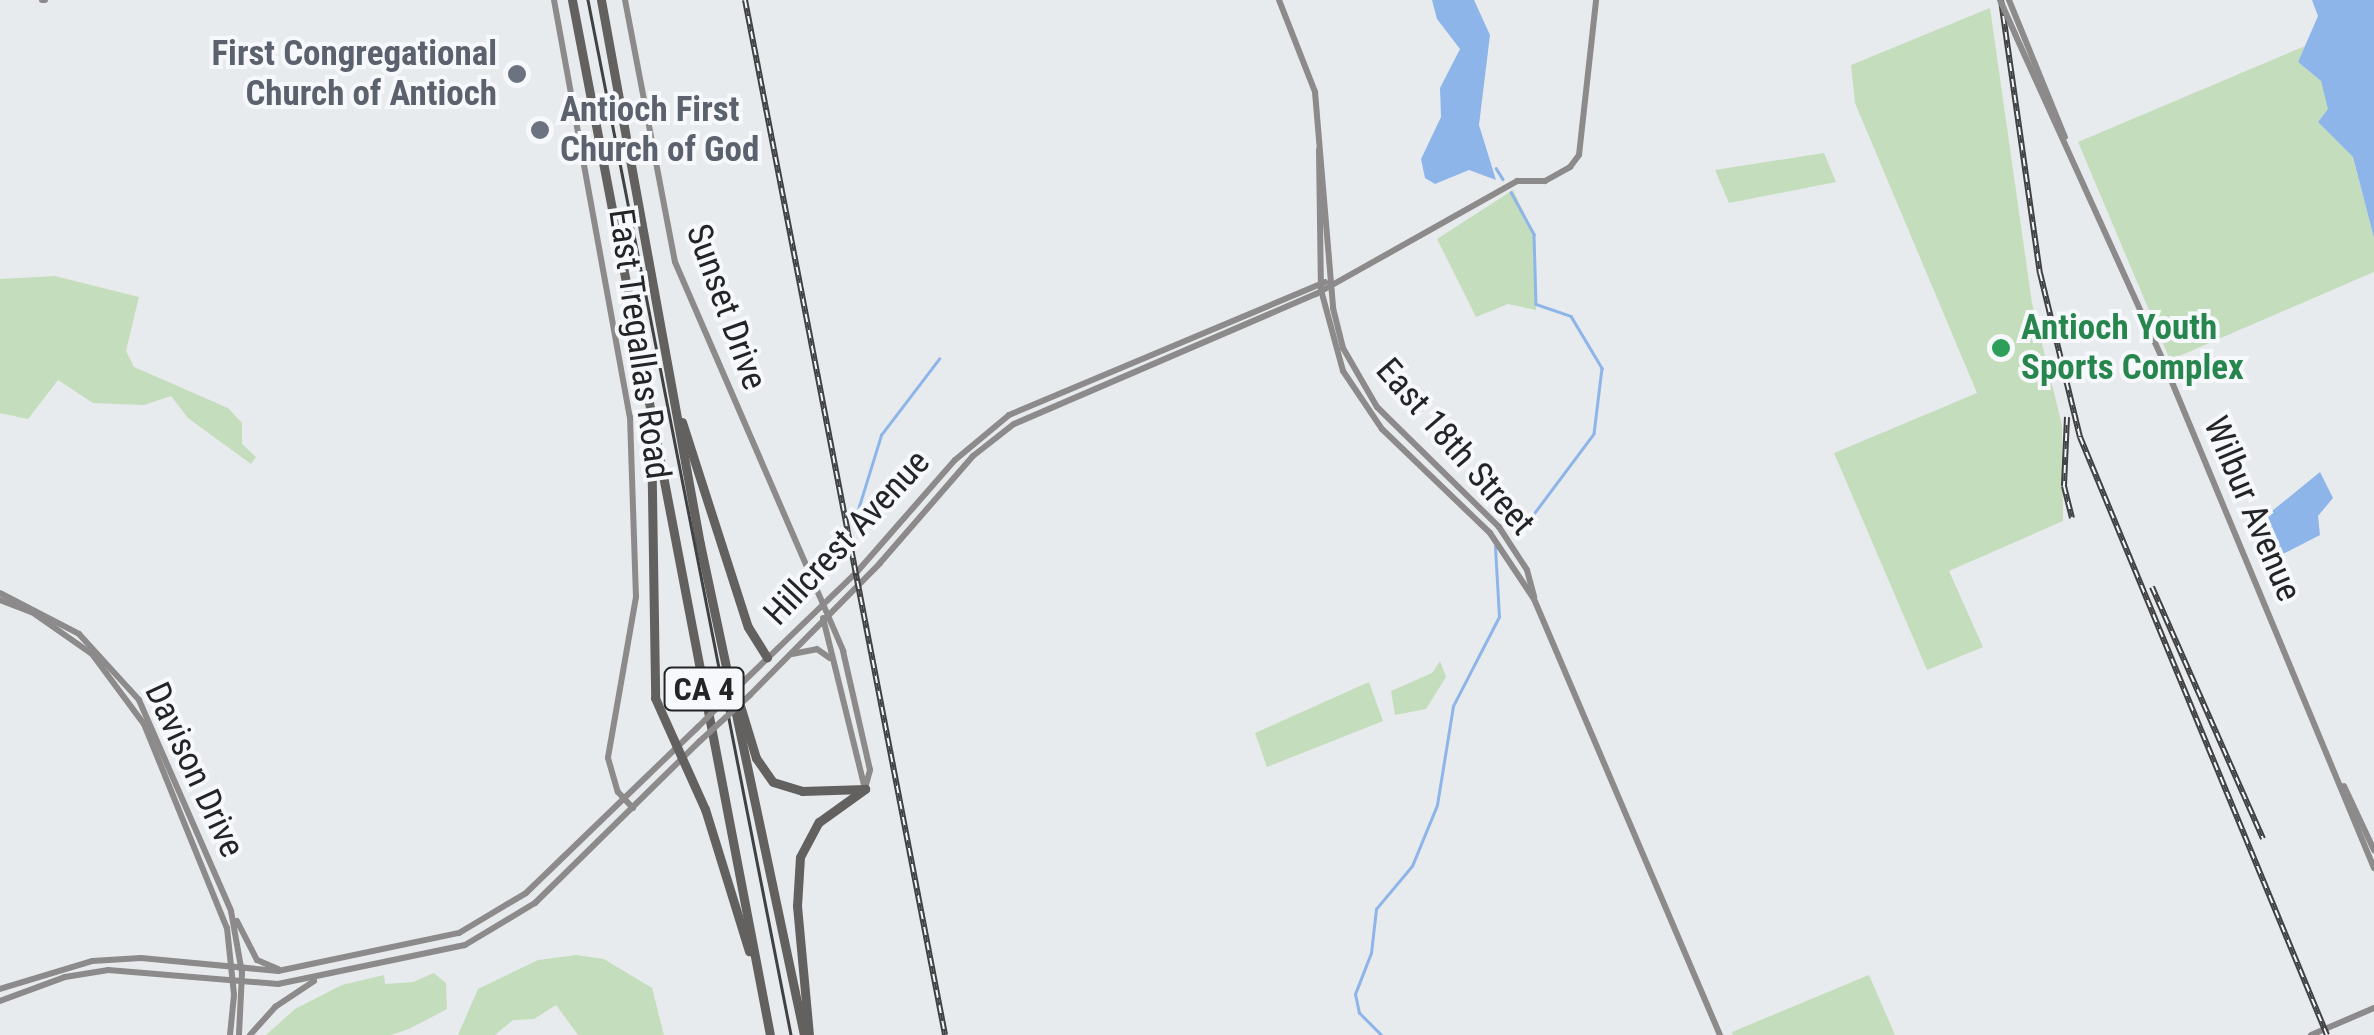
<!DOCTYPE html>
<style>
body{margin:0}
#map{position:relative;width:2374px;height:1035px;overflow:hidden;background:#e8ebed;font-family:"Roboto Condensed",sans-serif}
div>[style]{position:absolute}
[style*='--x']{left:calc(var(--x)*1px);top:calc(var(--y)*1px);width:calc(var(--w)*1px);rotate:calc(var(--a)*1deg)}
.green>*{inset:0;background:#c4ddbc}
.water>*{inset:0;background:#8eb5e9}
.stream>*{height:2.5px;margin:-1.25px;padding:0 1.25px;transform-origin:1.25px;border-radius:1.25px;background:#8eb5e9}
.secondary>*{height:6px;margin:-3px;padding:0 3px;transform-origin:3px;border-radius:3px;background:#8c8a8a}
.highway>*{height:9px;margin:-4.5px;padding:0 4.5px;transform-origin:4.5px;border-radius:4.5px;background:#636060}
.tram>*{height:2.5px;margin:-1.25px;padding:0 1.25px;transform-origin:1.25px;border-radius:1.25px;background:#404142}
.rail>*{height:6px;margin-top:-3px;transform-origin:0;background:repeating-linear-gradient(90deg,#f6f8fb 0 8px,#404142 0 16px);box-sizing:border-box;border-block:2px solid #404142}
.secondary-bridge>*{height:6px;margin:-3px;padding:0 3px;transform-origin:3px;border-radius:3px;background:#8c8a8a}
.dots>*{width:28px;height:28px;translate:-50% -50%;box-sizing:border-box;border:5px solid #f6f8fb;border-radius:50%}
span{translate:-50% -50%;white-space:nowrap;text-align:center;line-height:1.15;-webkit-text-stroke:8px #f6f8fb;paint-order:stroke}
.shield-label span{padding:2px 8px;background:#f6f8fb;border:2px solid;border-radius:8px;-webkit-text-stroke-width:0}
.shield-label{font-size:32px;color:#232425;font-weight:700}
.worship-label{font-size:35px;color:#5b616d;font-weight:700}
.right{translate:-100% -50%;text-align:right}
.left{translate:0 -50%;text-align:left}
.street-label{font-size:35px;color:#232425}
.leisure-label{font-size:35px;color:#27864d;font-weight:700}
</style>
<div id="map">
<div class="green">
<i style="clip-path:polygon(1990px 8px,2032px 303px,2062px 425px,2063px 521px,1949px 571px,1983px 647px,1927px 670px,1834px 453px,1977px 393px,1855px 103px,1851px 65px)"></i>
<i style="clip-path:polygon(2305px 46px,2298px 62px,2321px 81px,2329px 108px,2318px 122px,2353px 157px,2374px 238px,2374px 272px,2170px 360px,2078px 142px)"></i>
<i style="clip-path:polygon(1824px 153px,1836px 182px,1729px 203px,1715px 170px)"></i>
<i style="clip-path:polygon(1513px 190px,1535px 236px,1536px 310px,1508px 304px,1476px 317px,1437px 239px)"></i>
<i style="clip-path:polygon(55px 276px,139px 297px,126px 351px,134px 367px,228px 408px,242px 423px,242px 444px,256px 457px,251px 464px,188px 418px,171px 396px,144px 405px,93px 403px,58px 380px,28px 419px,0 413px,0 279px)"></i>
<i style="clip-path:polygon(1440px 661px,1446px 677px,1426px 709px,1395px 715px,1391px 691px,1432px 673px)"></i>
<i style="clip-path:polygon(1369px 682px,1383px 721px,1267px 767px,1255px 733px)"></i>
<i style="clip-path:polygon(576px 955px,604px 959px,652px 988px,664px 1035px,578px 1035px,556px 1005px,534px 1019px,513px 1020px,495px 1035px,458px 1035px,478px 989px,538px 960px)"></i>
<i style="clip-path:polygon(434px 973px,446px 983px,447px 1009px,409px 1029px,391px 1035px,266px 1035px,295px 1009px,342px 985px,384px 975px,385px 984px,413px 982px)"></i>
<i style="clip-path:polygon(1869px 975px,1895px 1035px,1733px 1035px,1732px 1032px)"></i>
</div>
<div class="water">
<i style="clip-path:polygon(1432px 0,1474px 0,1490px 35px,1479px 125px,1496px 180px,1469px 170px,1435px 184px,1425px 178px,1421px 159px,1441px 117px,1440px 88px,1460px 49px,1437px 19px)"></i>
<i style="clip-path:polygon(2312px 0,2374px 0,2374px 238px,2353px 157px,2318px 122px,2328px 109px,2321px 81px,2298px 62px,2318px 16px)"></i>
<i style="clip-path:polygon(2320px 472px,2333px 498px,2318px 516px,2320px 535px,2275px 558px,2261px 520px)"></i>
</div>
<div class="stream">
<i style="--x:1496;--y:168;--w:13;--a:58"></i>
<i style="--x:1511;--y:192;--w:48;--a:61.3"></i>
<i style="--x:1534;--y:234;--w:70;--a:88.4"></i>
<i style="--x:1536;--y:304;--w:37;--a:19"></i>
<i style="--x:1571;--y:316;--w:61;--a:59.2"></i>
<i style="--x:1602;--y:368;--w:66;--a:96.9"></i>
<i style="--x:1594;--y:434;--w:124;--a:126.8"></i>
<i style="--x:856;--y:516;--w:85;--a:-72.8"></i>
<i style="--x:881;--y:435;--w:96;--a:-52.7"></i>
<i style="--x:1381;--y:1035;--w:31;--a:-135"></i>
<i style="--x:1359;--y:1013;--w:19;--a:-102"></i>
<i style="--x:1355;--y:994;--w:44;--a:-68.7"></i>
<i style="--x:1371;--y:953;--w:44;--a:-83.5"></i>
<i style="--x:1376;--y:909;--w:56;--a:-50.1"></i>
<i style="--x:1412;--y:866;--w:66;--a:-67.7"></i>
<i style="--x:1437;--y:805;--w:100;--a:-80.8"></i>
<i style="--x:1453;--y:706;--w:100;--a:-62.7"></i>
<i style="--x:1499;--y:617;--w:70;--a:-93.3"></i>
</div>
<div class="secondary">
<i style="--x:42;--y:0;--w:3;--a:0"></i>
<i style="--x:554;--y:0;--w:424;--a:79.7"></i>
<i style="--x:630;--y:417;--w:180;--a:88.1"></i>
<i style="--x:636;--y:597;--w:163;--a:99.9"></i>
<i style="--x:608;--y:758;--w:35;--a:74"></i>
<i style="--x:618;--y:792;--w:22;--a:47"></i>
<i style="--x:625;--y:0;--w:267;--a:79.2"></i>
<i style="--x:675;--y:262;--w:424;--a:66.6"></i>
<i style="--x:843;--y:651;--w:122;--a:77.2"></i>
<i style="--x:870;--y:770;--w:20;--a:105"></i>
<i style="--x:1279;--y:0;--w:99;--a:68.6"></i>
<i style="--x:1315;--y:92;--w:217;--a:85.2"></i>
<i style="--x:1333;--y:308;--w:41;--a:76"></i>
<i style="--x:1343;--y:348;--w:68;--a:60"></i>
<i style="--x:1377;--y:407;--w:171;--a:44.5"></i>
<i style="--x:1499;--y:527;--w:51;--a:56.9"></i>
<i style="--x:1527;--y:570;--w:28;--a:75"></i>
<i style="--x:2009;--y:0;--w:148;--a:67.8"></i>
<i style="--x:2015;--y:34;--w:361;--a:65.6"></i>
<i style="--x:2164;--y:363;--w:547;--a:67.42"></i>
<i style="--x:1319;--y:150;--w:140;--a:89.2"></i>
<i style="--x:1321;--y:290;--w:84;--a:74.8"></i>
<i style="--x:1343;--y:371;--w:70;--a:56.1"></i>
<i style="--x:1382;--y:429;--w:150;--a:43.9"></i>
<i style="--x:1490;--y:533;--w:79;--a:56.3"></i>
<i style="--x:1534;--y:599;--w:474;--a:66.9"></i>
<i style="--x:0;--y:593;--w:89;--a:27.4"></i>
<i style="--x:79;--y:634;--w:89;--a:47.7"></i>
<i style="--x:139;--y:700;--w:230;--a:66.4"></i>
<i style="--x:231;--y:911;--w:63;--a:79.9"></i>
<i style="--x:242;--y:973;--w:62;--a:92.8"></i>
<i style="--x:0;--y:600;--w:34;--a:21"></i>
<i style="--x:32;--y:612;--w:73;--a:35"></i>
<i style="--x:92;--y:654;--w:87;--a:53.4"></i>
<i style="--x:144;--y:724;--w:220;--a:67.9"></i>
<i style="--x:227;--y:928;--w:67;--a:84"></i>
<i style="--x:234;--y:995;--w:40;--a:95.7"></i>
<i style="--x:823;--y:618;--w:176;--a:76.2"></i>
<i style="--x:792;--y:654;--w:25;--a:-11"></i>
<i style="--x:817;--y:649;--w:16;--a:35"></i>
<i style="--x:743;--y:682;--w:157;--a:-44"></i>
<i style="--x:856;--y:573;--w:150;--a:-48.8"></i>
<i style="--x:955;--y:460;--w:70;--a:-39.8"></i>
<i style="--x:1009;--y:415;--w:343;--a:-22.8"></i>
<i style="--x:750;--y:695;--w:185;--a:-45.4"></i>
<i style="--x:880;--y:563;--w:142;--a:-49"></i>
<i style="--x:973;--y:456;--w:52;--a:-38"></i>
<i style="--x:1014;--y:424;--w:329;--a:-23.3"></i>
<i style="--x:1316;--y:294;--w:231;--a:-29.3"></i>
<i style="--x:1517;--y:181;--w:28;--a:0"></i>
<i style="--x:1545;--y:181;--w:29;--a:-29"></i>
<i style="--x:1570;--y:167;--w:15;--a:-53"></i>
<i style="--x:1579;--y:155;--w:156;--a:-83.7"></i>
<i style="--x:2344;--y:786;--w:71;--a:64.9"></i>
<i style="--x:237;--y:921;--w:44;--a:62.9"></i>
<i style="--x:257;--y:960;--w:23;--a:23"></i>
<i style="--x:0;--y:989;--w:96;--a:-16.9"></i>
<i style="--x:92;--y:961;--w:49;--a:-3.5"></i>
<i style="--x:141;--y:958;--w:138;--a:5.4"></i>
<i style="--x:278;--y:971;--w:185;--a:-11.9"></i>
<i style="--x:459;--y:933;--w:78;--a:-30.8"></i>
<i style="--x:526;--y:893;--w:239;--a:-44"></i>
<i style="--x:0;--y:1001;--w:69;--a:-20.3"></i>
<i style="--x:65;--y:977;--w:44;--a:-9.2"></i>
<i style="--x:108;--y:970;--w:171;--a:4.7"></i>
<i style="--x:278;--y:984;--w:191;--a:-11.8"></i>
<i style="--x:465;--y:945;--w:82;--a:-31"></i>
<i style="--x:535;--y:903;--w:231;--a:-44.5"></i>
<i style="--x:250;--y:1035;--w:38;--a:-48"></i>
<i style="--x:275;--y:1007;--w:47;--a:-33.7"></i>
<i style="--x:2311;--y:1035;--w:69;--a:-23.2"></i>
</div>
<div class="highway">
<i style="--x:572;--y:0;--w:1054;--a:79.17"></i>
<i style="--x:601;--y:0;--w:553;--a:79.69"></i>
<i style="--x:700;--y:544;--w:502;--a:78.04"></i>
<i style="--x:682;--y:422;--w:215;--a:72.2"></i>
<i style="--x:748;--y:627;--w:36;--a:58"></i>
<i style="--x:651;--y:430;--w:268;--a:89.1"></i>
<i style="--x:655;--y:698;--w:122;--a:65.8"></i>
<i style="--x:705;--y:809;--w:149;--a:72.8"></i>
<i style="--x:739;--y:702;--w:59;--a:73.1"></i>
<i style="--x:756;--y:758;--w:29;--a:55"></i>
<i style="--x:773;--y:782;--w:30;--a:17"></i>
<i style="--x:802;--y:791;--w:63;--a:-1.8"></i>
<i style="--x:809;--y:1035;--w:130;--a:-95.3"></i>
<i style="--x:797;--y:906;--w:49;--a:-86.5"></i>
<i style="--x:800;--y:857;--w:40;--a:-62"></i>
<i style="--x:819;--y:822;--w:57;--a:-35.7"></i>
</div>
<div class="tram">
<i style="--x:588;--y:0;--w:1055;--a:78.9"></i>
</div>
<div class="rail">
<i style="--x:745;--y:0;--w:1054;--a:79.06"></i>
<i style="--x:2001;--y:0;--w:276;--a:81.9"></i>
<i style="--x:2040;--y:273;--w:169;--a:76.3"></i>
<i style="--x:2080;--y:437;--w:647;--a:67.56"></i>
<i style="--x:2067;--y:417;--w:69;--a:92.5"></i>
<i style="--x:2064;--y:486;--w:33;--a:76"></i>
<i style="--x:2152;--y:587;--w:275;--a:66.2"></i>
</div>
<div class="secondary-bridge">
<i style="--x:2000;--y:0;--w:37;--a:66"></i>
<i style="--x:698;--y:727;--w:64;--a:-45"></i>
<i style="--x:700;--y:741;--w:68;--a:-42.6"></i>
</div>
<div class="dots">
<i style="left:517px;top:74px;background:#6b7280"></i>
<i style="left:540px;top:130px;background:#6b7280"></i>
<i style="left:2001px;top:348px;background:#2e9e5b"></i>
</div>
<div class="shield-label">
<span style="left:704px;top:689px">CA 4</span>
</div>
<div class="worship-label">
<span class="right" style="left:497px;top:74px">First Congregational<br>Church of Antioch</span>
<span class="left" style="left:560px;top:130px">Antioch First<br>Church of God</span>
</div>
<div class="street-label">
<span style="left:726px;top:307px;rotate:70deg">Sunset Drive</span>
<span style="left:639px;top:344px;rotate:82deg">East Tregallas Road</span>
<span style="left:1455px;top:447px;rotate:49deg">East 18th Street</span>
<span style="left:2252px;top:509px;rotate:67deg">Wilbur Avenue</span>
<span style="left:847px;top:538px;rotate:-47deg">Hillcrest Avenue</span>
<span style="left:194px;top:770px;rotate:65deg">Davison Drive</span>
</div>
<div class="leisure-label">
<span class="left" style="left:2021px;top:348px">Antioch Youth<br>Sports Complex</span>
</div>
</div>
